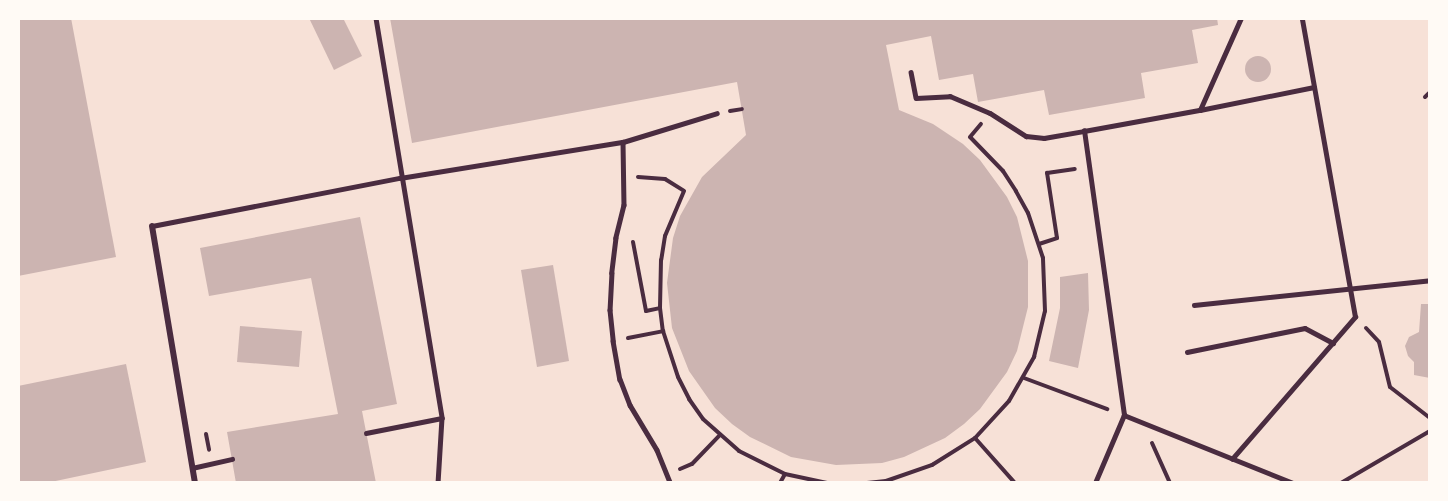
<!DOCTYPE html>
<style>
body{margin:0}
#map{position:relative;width:1448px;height:501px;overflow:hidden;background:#f7e1d7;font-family:"Open Sans",sans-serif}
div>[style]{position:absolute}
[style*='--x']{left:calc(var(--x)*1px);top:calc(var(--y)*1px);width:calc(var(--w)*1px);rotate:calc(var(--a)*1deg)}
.building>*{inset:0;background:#ccb4b1}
.round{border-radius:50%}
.path>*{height:4px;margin:-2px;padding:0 2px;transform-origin:2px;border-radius:2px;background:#4a2c40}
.service>*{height:4.5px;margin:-2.25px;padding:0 2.25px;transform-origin:2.25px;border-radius:2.25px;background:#4a2c40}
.minor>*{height:6px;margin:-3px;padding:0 3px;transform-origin:3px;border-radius:3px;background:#4a2c40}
span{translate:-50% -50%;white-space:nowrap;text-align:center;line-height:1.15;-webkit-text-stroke:6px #fffaf5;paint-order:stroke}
.frame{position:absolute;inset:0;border:20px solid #fffaf5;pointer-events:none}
</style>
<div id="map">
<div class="building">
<i style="clip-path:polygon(18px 18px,71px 18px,116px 257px,18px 276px)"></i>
<i style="clip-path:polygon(309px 18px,343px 18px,362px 56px,334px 70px)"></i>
<i style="clip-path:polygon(390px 18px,1217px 18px,1218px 25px,1192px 30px,1198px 63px,1141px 73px,1145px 98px,1049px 115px,1044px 90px,978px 102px,973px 74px,939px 80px,931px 36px,886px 45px,899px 110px,933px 124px,963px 144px,980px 160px,1007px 197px,1017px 217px,1028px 261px,1028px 307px,1017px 351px,1007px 372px,980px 409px,964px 424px,945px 438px,904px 457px,882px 463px,836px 465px,791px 457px,750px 437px,732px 424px,715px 408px,689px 371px,672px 328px,667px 283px,673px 238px,680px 216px,702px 177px,746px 135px,737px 82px,412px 143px)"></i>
<i class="round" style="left:1245px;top:56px;width:26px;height:26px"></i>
<i style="clip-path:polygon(360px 217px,397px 404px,362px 411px,376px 483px,236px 483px,227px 432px,338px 414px,311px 278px,209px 296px,200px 248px)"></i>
<i style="clip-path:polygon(553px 265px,569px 361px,537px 367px,521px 270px)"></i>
<i style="clip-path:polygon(1088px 273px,1089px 310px,1078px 368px,1049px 361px,1060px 308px,1060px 277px)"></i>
<i style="clip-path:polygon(1421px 304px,1430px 304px,1430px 378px,1414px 375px,1414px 362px,1408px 356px,1405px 346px,1409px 337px,1419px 332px)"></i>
<i style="clip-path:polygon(240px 326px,302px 331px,299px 367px,237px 362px)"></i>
<i style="clip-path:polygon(126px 364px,146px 462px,46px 483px,18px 483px,18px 386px)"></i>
</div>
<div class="path">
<i style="--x:1425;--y:97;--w:7;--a:-45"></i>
<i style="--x:730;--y:111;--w:12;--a:-9"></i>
<i style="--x:638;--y:177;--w:27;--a:4"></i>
<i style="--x:665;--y:179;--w:22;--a:32"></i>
<i style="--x:684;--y:191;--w:49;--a:112.9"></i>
<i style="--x:665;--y:236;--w:24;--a:99"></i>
<i style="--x:661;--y:260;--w:48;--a:91.2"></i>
<i style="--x:660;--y:308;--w:23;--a:83"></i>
<i style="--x:663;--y:331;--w:48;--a:71.9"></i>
<i style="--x:678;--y:377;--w:25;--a:63"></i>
<i style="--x:689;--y:399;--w:24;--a:55"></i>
<i style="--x:703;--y:419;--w:48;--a:41.6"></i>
<i style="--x:739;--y:451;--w:51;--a:26.6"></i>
<i style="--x:785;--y:474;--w:43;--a:12.1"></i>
<i style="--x:633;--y:242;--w:70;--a:79.3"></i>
<i style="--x:646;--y:311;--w:14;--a:-12"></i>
<i style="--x:1039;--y:244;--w:19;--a:-18"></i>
<i style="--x:1057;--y:238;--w:66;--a:-98.7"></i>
<i style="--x:1047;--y:173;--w:28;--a:-8"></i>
<i style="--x:1366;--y:328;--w:19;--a:47"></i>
<i style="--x:1379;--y:342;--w:46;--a:76.3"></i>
<i style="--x:1390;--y:387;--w:51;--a:37.8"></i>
<i style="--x:628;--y:338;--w:36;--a:-11"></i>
<i style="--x:1024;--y:378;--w:89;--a:20.5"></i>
<i style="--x:206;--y:434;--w:16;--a:79"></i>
<i style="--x:975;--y:438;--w:60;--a:48.4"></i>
<i style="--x:1152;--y:443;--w:44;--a:65.8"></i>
<i style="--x:680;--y:469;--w:13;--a:-23"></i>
<i style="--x:692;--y:464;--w:40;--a:-46"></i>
<i style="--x:780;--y:483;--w:10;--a:-61"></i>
<i style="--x:867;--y:483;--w:19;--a:-6"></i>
<i style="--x:886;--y:481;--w:49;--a:-19.2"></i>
<i style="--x:932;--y:465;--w:51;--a:-32.1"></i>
<i style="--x:975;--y:438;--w:50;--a:-47.4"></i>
<i style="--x:1009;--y:401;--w:51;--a:-60.4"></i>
<i style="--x:1034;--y:357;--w:47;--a:-76.6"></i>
<i style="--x:1045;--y:311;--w:53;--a:-92.2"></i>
<i style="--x:1043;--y:258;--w:47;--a:-108.4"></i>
<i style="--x:1028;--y:213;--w:25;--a:-119"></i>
<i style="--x:1016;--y:191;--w:24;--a:-123"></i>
<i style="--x:1003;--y:171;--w:47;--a:-134.1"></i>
<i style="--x:970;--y:137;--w:17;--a:-50"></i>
<i style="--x:1341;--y:483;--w:103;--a:-30.3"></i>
</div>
<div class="service">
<i style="--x:376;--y:18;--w:405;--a:80.6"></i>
<i style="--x:442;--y:418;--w:65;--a:93.5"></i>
<i style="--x:911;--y:72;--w:26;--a:79"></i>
<i style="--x:916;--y:98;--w:34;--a:-3"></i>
<i style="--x:950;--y:96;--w:43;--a:23"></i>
<i style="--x:990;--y:113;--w:43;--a:32.6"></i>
<i style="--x:1026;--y:136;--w:18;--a:6"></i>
<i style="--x:1044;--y:138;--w:41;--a:-9.9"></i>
<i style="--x:1200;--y:110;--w:116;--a:-11.4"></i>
<i style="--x:623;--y:142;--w:63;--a:89.1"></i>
<i style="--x:624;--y:205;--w:34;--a:104"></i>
<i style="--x:616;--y:238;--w:35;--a:97"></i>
<i style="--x:612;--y:273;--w:37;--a:93"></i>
<i style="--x:610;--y:310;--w:31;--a:84"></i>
<i style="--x:613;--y:341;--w:39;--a:80"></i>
<i style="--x:620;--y:379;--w:28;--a:69"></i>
<i style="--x:630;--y:405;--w:52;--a:59"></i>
<i style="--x:657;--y:450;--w:35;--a:68"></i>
<i style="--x:152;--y:226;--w:253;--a:-11"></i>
<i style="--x:400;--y:178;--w:226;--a:-9.2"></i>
<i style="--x:623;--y:142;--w:98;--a:-17.1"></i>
<i style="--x:1194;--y:305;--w:237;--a:-6"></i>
<i style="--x:1187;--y:352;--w:120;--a:-11.5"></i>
<i style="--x:1305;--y:328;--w:32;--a:28"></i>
<i style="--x:1124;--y:415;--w:182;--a:21.9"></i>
<i style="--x:366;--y:433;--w:77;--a:-11.2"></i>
<i style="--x:1232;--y:459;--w:188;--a:-49.1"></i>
<i style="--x:1355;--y:317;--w:304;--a:-100.1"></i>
<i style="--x:192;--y:468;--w:41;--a:-12.7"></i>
<i style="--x:1095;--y:483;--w:74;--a:-66.9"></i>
<i style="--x:1124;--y:415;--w:287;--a:-98"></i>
<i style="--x:1084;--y:131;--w:118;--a:-10.3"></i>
<i style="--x:1200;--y:110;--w:101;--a:-66"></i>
</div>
<div class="minor">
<i style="--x:152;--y:226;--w:261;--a:80.5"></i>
</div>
<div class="frame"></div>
</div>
